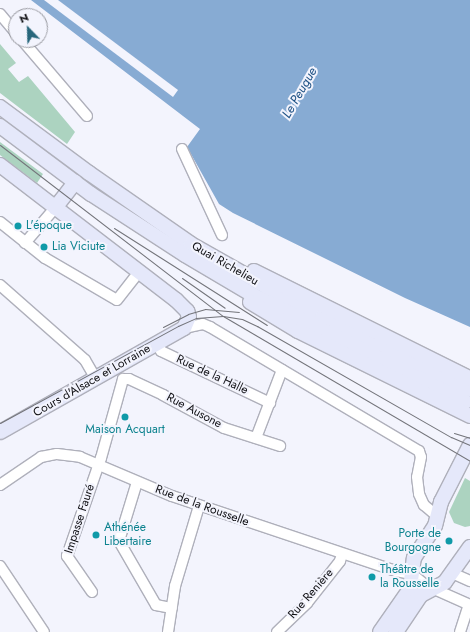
<!DOCTYPE html>
<meta charset="utf-8">
<style>
body{margin:0}
#map{position:relative;width:470px;height:632px;overflow:hidden;background:#f3f4fd;font-family:Jost,sans-serif}
div>[style]{position:absolute}
[style*='--x']{left:calc(var(--x)*1px);top:calc(var(--y)*1px);width:calc(var(--w)*1px);rotate:calc(var(--a)*1deg)}
.green>*{inset:0;background:#acd3c0}
.water>*{inset:0;background:#87abd3}
.pier>*{inset:0;background:#f3f4fd}
.roads{filter:drop-shadow(1px 0 #afb0bb) drop-shadow(-1px 0 #afb0bb) drop-shadow(0 1px #afb0bb) drop-shadow(0 -1px #afb0bb)}
.street>*{height:10px;margin:-5px;padding:0 5px;transform-origin:5px;border-radius:5px;background:#fff}
.secondary>*{height:14px;margin:-7px;padding:0 7px;transform-origin:7px;border-radius:7px;background:#e5e8fa}
.tram>*{height:1px;margin:-0.5px;padding:0 0.5px;transform-origin:0.5px;border-radius:0.5px;background:#73747a}
.dots>*{width:11px;height:11px;translate:-50% -50%;box-sizing:border-box;border:2px solid #f3f4fd;border-radius:50%}
span{translate:-50% -50%;white-space:nowrap;text-align:center;line-height:1.15;-webkit-text-stroke:4px #f3f4fd;paint-order:stroke}
.culture-label{font-size:12px;color:#0d838f}
.left{translate:0 -50%;text-align:left}
.right{translate:-100% -50%;text-align:right}
.street-label{font-size:12px;color:#101014}
.water-label{font-size:13px;color:#205386;font-style:italic}
.north{position:absolute;left:8px;top:8px;width:40px;height:40px;box-sizing:border-box;background:#f3f4fd;border:1px solid #9899a0;border-radius:50%;rotate:337deg;font-size:11px;font-weight:700;line-height:16px;text-align:center;color:#101014}
.north::after{content:'';display:block;margin:auto;width:14px;height:18px;background:#27667b;clip-path:polygon(50% 0,100% 100%,50% 72%,0 100%)}
</style>
<div id="map">
<div class="green">
<i style="clip-path:polygon(0 44px,16px 63px,8px 69px,19px 82px,28px 76px,75px 132px,67px 144px,0 93px)"></i>
<i style="clip-path:polygon(0 142px,43px 174px,37px 183px,0 155px)"></i>
<i style="clip-path:polygon(465px 478px,470px 481px,470px 526px,465px 527px,454px 523px,449px 512px)"></i>
</div>
<div class="water">
<i style="clip-path:polygon(31px 0,470px 0,470px 327px,405px 298px,233px 213px,219px 204px,187px 147px,200px 129px)"></i>
</div>
<div class="pier">
<i style="clip-path:polygon(44px 0,58px 0,178px 90px,173px 97px)"></i>
</div>
<div class="roads">
<div class="street">
<i style="--x:0;--y:14;--w:25;--a:50"></i>
<i style="--x:22;--y:40;--w:100;--a:49.5"></i>
<i style="--x:182;--y:149;--w:95;--a:65.1"></i>
<i style="--x:0;--y:222;--w:58;--a:38.7"></i>
<i style="--x:45;--y:258;--w:83;--a:30.3"></i>
<i style="--x:117;--y:300;--w:36;--a:-52"></i>
<i style="--x:25;--y:243;--w:46;--a:-49.4"></i>
<i style="--x:0;--y:285;--w:113;--a:41.4"></i>
<i style="--x:85;--y:360;--w:20;--a:60"></i>
<i style="--x:184;--y:328;--w:19;--a:-12"></i>
<i style="--x:203;--y:324;--w:8;--a:23"></i>
<i style="--x:210;--y:327;--w:243;--a:30.7"></i>
<i style="--x:419;--y:451;--w:6;--a:72"></i>
<i style="--x:421;--y:457;--w:20;--a:101"></i>
<i style="--x:417;--y:477;--w:17;--a:83"></i>
<i style="--x:419;--y:494;--w:12;--a:66"></i>
<i style="--x:424;--y:505;--w:17;--a:40"></i>
<i style="--x:157;--y:343;--w:9;--a:63"></i>
<i style="--x:161;--y:351;--w:121;--a:25.5"></i>
<i style="--x:123;--y:379;--w:6;--a:0"></i>
<i style="--x:129;--y:379;--w:38;--a:25"></i>
<i style="--x:163;--y:395;--w:69;--a:28.4"></i>
<i style="--x:224;--y:428;--w:59;--a:17.8"></i>
<i style="--x:256;--y:438;--w:73;--a:-69.1"></i>
<i style="--x:137;--y:482;--w:62;--a:107"></i>
<i style="--x:119;--y:541;--w:74;--a:60"></i>
<i style="--x:156;--y:605;--w:16;--a:11"></i>
<i style="--x:0;--y:485;--w:50;--a:-34.3"></i>
<i style="--x:41;--y:457;--w:16;--a:-11"></i>
<i style="--x:57;--y:454;--w:23;--a:7"></i>
<i style="--x:80;--y:457;--w:100;--a:23"></i>
<i style="--x:172;--y:496;--w:236;--a:18.5"></i>
<i style="--x:396;--y:571;--w:16;--a:11"></i>
<i style="--x:412;--y:574;--w:17;--a:40"></i>
<i style="--x:425;--y:585;--w:49;--a:24"></i>
<i style="--x:0;--y:566;--w:79;--a:56.3"></i>
<i style="--x:452;--y:573;--w:20;--a:24"></i>
<i style="--x:92;--y:592;--w:44;--a:-124.8"></i>
<i style="--x:67;--y:556;--w:104;--a:-70.9"></i>
<i style="--x:101;--y:458;--w:82;--a:-74.4"></i>
<i style="--x:168;--y:632;--w:47;--a:-81.3"></i>
<i style="--x:175;--y:586;--w:84;--a:-73.3"></i>
<i style="--x:277;--y:632;--w:42;--a:-44"></i>
<i style="--x:307;--y:603;--w:53;--a:-51.8"></i>
<i style="--x:340;--y:561;--w:7;--a:-74"></i>
<i style="--x:460;--y:632;--w:28;--a:-72"></i>
</div>
<div class="secondary">
<i style="--x:0;--y:107;--w:111;--a:36.6"></i>
<i style="--x:89;--y:173;--w:124;--a:34.8"></i>
<i style="--x:191;--y:244;--w:150;--a:29.5"></i>
<i style="--x:322;--y:318;--w:165;--a:25.9"></i>
<i style="--x:0;--y:126;--w:114;--a:36.8"></i>
<i style="--x:91;--y:194;--w:112;--a:33"></i>
<i style="--x:185;--y:255;--w:79;--a:30.5"></i>
<i style="--x:253;--y:295;--w:238;--a:26.7"></i>
<i style="--x:0;--y:165;--w:222;--a:37.5"></i>
<i style="--x:176;--y:300;--w:16;--a:45"></i>
<i style="--x:187;--y:311;--w:6;--a:72"></i>
<i style="--x:189;--y:317;--w:12;--a:114"></i>
<i style="--x:184;--y:328;--w:211;--a:150.5"></i>
<i style="--x:55;--y:208;--w:33;--a:-52"></i>
<i style="--x:254;--y:271;--w:241;--a:26.4"></i>
<i style="--x:250;--y:302;--w:56;--a:31.1"></i>
<i style="--x:298;--y:331;--w:192;--a:26.3"></i>
<i style="--x:380;--y:632;--w:52;--a:-55.1"></i>
<i style="--x:410;--y:589;--w:31;--a:-83"></i>
<i style="--x:414;--y:558;--w:38;--a:-57"></i>
<i style="--x:435;--y:526;--w:25;--a:-76"></i>
<i style="--x:441;--y:502;--w:64;--a:-63"></i>
<i style="--x:396;--y:632;--w:45;--a:-56"></i>
<i style="--x:421;--y:595;--w:27;--a:-28"></i>
<i style="--x:445;--y:582;--w:43;--a:-54.5"></i>
</div>
</div>
<div class="tram">
<i style="--x:0;--y:145;--w:281;--a:37.5"></i>
<i style="--x:223;--y:316;--w:286;--a:30.4"></i>
<i style="--x:114;--y:228;--w:181;--a:32.4"></i>
<i style="--x:182;--y:278;--w:52;--a:34.9"></i>
<i style="--x:163;--y:327;--w:28;--a:-27"></i>
<i style="--x:188;--y:314;--w:18;--a:-16"></i>
<i style="--x:205;--y:309;--w:34;--a:5"></i>
<i style="--x:0;--y:423;--w:203;--a:-28.6"></i>
<i style="--x:178;--y:326;--w:20;--a:-24"></i>
<i style="--x:196;--y:318;--w:27;--a:-4"></i>
<i style="--x:223;--y:316;--w:19;--a:9"></i>
<i style="--x:242;--y:319;--w:17;--a:25"></i>
<i style="--x:257;--y:326;--w:224;--a:29.8"></i>
<i style="--x:451;--y:437;--w:21;--a:23"></i>
<i style="--x:454;--y:433;--w:17;--a:17"></i>
</div>
<div class="dots">
<i style="left:18px;top:226px;background:#0f9aa8"></i>
<i style="left:44px;top:247px;background:#0f9aa8"></i>
<i style="left:125px;top:417px;background:#0f9aa8"></i>
<i style="left:96px;top:535px;background:#0f9aa8"></i>
<i style="left:449px;top:541px;background:#0f9aa8"></i>
<i style="left:372px;top:577px;background:#0f9aa8"></i>
</div>
<div class="culture-label">
<span class="left" style="left:26px;top:226px">L'époque</span>
<span class="left" style="left:52px;top:247px">Lia Viciute</span>
<span style="left:125px;top:430px">Maison Acquart</span>
<span class="left" style="left:104px;top:535px">Athénée<br>Libertaire</span>
<span class="right" style="left:441px;top:541px">Porte de<br>Bourgogne</span>
<span class="left" style="left:380px;top:577px">Théâtre de<br>la Rousselle</span>
</div>
<div class="street-label">
<span style="left:225px;top:264px;rotate:30deg">Quai Richelieu</span>
<span style="left:212px;top:375px;rotate:25deg">Rue de la Halle</span>
<span style="left:92px;top:381px;rotate:-30deg">Cours d'Alsace et Lorraine</span>
<span style="left:194px;top:411px;rotate:28deg">Rue Ausone</span>
<span style="left:202px;top:506px;rotate:20deg">Rue de la Rousselle</span>
<span style="left:80px;top:519px;rotate:-72deg">Impasse Fauré</span>
<span style="left:311px;top:594px;rotate:-49deg">Rue Renière</span>
</div>
<div class="water-label">
<span style="left:300px;top:93px;rotate:-60deg">Le Peugue</span>
</div>
<div class="north">N</div>
</div>
